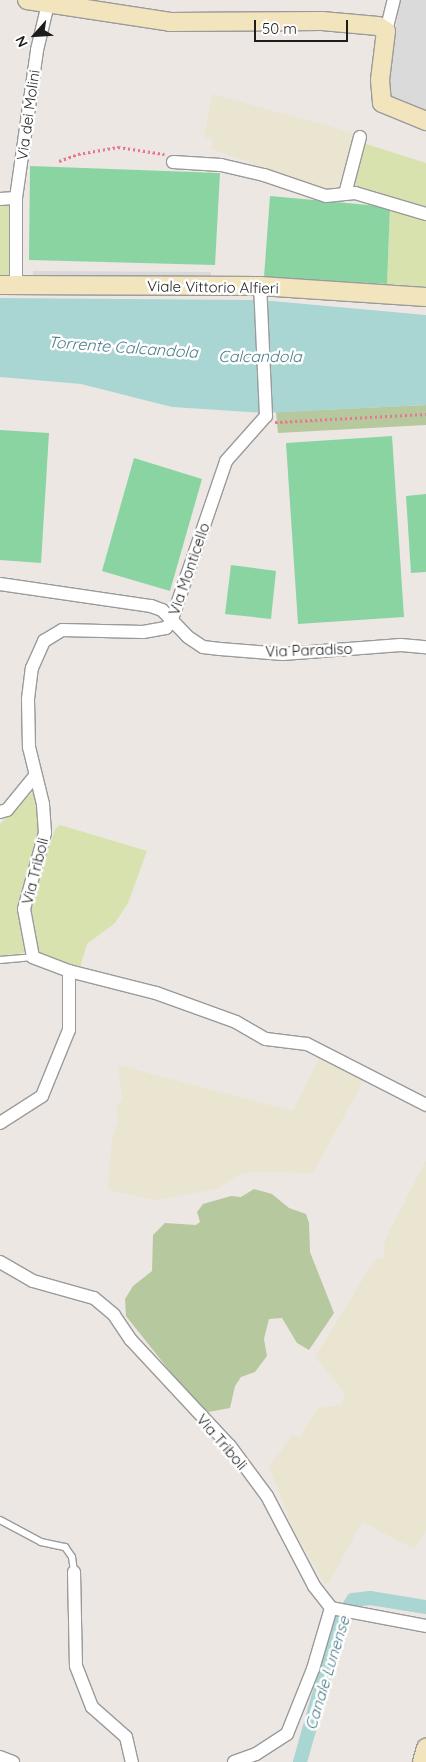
<!DOCTYPE html>
<style>
body{margin:0}
#map{position:relative;width:426px;height:1762px;overflow:hidden;background:#ede7e4;font-family:Quicksand,sans-serif}
div>[style]{position:absolute}
[style*='--x']{left:calc(var(--x)*1px);top:calc(var(--y)*1px);width:calc(var(--w)*1px);rotate:calc(var(--a)*1deg)}
.residential>*{inset:0;background:#dbdada}
.farmland>*{inset:0;background:#eae5d1}
.grass>*{inset:0;background:#d7e2af}
.forest>*{inset:0;background:#b6c89d}
.pitch>*{inset:0;background:#8ad4a2}
.parking>*{inset:0;background:#d9d9d9}
.water>*{inset:0;background:#a9d6d3}
.canal>*{height:14px;margin:-7px;padding:0 7px;transform-origin:7px;border-radius:7px;background:#a9d6d3}
.path>*{height:2.5px;margin-top:-1.25px;transform-origin:0;background:repeating-linear-gradient(90deg,#ea788d 0 2.5px,transparent 0 5px)}
.roads{filter:drop-shadow(1px 0 #9a9a9a) drop-shadow(-1px 0 #9a9a9a) drop-shadow(0 1px #9a9a9a) drop-shadow(0 -1px #9a9a9a)}
.lane>*{height:6px;margin:-3px;padding:0 3px;transform-origin:3px;border-radius:3px;background:#fff}
.street>*{height:12px;margin:-6px;padding:0 6px;transform-origin:6px;border-radius:6px;background:#fff}
.secondary>*{height:18px;margin:-9px;padding:0 9px;transform-origin:9px;border-radius:9px;background:#f2e5bd}
span{translate:-50% -50%;white-space:nowrap;text-align:center;line-height:1.15;-webkit-text-stroke:5px #fff;paint-order:stroke}
.street-label{font-size:15px;color:#1d1d1d}
.water-label{font-size:16px;color:#4a7e8c;font-style:italic}
.north{position:absolute;left:10px;top:10px;width:50px;height:50px;-webkit-text-stroke:4px #fff;paint-order:stroke;rotate:244deg;font-size:14px;font-weight:700;line-height:20px;text-align:center;color:#1d1d1d}
.north::after{content:'';display:block;margin:auto;width:18px;height:22px;background:#1d1d1d;clip-path:polygon(50% 0,100% 100%,50% 72%,0 100%)}
.scale{position:absolute;left:254px;top:20px;width:94px;height:22px;box-sizing:border-box;border:2px solid #1d1d1d;border-top:0;padding-left:6px;font-size:15px;line-height:18px;white-space:nowrap;color:#1d1d1d;-webkit-text-stroke:4px #fff;paint-order:stroke}
</style>
<div id="map">
<div class="residential">
<i style="clip-path:polygon(400px 0,426px 0,426px 114px,385px 95px)"></i>
</div>
<div class="farmland">
<i style="clip-path:polygon(212px 94px,358px 134px,336px 193px,212px 149px,213px 140px,204px 137px)"></i>
<i style="clip-path:polygon(320px 1057px,365px 1078px,313px 1173px,248px 1172px,238px 1175px,217px 1189px,155px 1200px,108px 1190px,112px 1138px,118px 1120px,116px 1108px,122px 1100px,118px 1065px,293px 1111px)"></i>
<i style="clip-path:polygon(426px 1160px,426px 1531px,414px 1549px,362px 1522px,329px 1583px,325px 1584px,294px 1531px,269px 1467px,293px 1434px,299px 1438px,318px 1408px,341px 1405px,345px 1393px,315px 1357px,369px 1269px,378px 1258px,385px 1257px,383px 1248px,387px 1236px)"></i>
</div>
<div class="grass">
<i style="clip-path:polygon(360px 142px,426px 163px,426px 210px,354px 188px)"></i>
<i style="clip-path:polygon(0 202px,11px 202px,11px 279px,0 279px)"></i>
<i style="clip-path:polygon(390px 207px,426px 218px,426px 287px,387px 284px)"></i>
<i style="clip-path:polygon(35px 790px,41px 823px,26px 949px,23px 953px,0 956px,0 824px)"></i>
<i style="clip-path:polygon(60px 825px,147px 851px,128px 903px,115px 923px,87px 944px,80px 967px,37px 953px,30px 906px,55px 829px)"></i>
</div>
<div class="forest">
<i style="clip-path:polygon(426px 405px,426px 425px,278px 433px,276px 412px)"></i>
<i style="clip-path:polygon(254px 1189px,272px 1194px,289px 1208px,306px 1214px,309px 1223px,310px 1252px,334px 1313px,309px 1350px,297px 1343px,282px 1318px,269px 1319px,264px 1339px,267px 1356px,255px 1372px,241px 1377px,235px 1386px,230px 1408px,203px 1413px,126px 1316px,125px 1299px,133px 1286px,152px 1271px,153px 1235px,165px 1223px,196px 1225px,200px 1222px,197px 1212px,203px 1204px,231px 1196px,241px 1197px)"></i>
</div>
<div class="pitch">
<i style="clip-path:polygon(30px 166px,220px 173px,215px 265px,29px 260px)"></i>
<i style="clip-path:polygon(270px 196px,390px 207px,387px 284px,264px 277px)"></i>
<i style="clip-path:polygon(0 430px,49px 433px,41px 563px,0 560px)"></i>
<i style="clip-path:polygon(392px 436px,404px 617px,298px 624px,286px 443px)"></i>
<i style="clip-path:polygon(134px 458px,202px 479px,170px 591px,102px 571px)"></i>
<i style="clip-path:polygon(426px 494px,426px 572px,411px 573px,406px 496px)"></i>
<i style="clip-path:polygon(231px 565px,276px 571px,271px 619px,225px 614px)"></i>
</div>
<div class="parking">
<i style="clip-path:polygon(33px 271px,211px 272px,211px 281px,33px 279px)"></i>
</div>
<div class="water">
<i style="clip-path:polygon(0 298px,261px 300px,426px 315px,426px 405px,265px 413px,172px 407px,81px 384px,0 377px)"></i>
</div>
<div class="canal">
<i style="--x:300;--y:1762;--w:148;--a:-74.3"></i>
<i style="--x:340;--y:1620;--w:24;--a:-57"></i>
<i style="--x:353;--y:1600;--w:17;--a:-7"></i>
<i style="--x:370;--y:1598;--w:57;--a:9.1"></i>
</div>
<div class="path">
<i style="--x:59;--y:161;--w:20;--a:-20"></i>
<i style="--x:78;--y:154;--w:41;--a:-9.9"></i>
<i style="--x:118;--y:147;--w:47;--a:8.7"></i>
<i style="--x:275;--y:422;--w:151;--a:-3"></i>
</div>
<div class="roads">
<div class="lane">
<i style="--x:0;--y:960;--w:33;--a:-5"></i>
<i style="--x:0;--y:1520;--w:47;--a:28.2"></i>
<i style="--x:41;--y:1542;--w:25;--a:12"></i>
<i style="--x:65;--y:1547;--w:12;--a:55"></i>
<i style="--x:72;--y:1557;--w:15;--a:82"></i>
</div>
<div class="street">
<i style="--x:386;--y:31;--w:32;--a:-76"></i>
<i style="--x:173;--y:162;--w:48;--a:3.6"></i>
<i style="--x:221;--y:165;--w:44;--a:13.1"></i>
<i style="--x:264;--y:175;--w:65;--a:18.7"></i>
<i style="--x:326;--y:196;--w:29;--a:-6"></i>
<i style="--x:355;--y:193;--w:74;--a:16.5"></i>
<i style="--x:345;--y:194;--w:59;--a:-75.3"></i>
<i style="--x:0;--y:199;--w:16;--a:-4"></i>
<i style="--x:16;--y:285;--w:87;--a:-90"></i>
<i style="--x:16;--y:198;--w:149;--a:-81.9"></i>
<i style="--x:37;--y:50;--w:47;--a:-76.6"></i>
<i style="--x:0;--y:584;--w:153;--a:8.3"></i>
<i style="--x:151;--y:606;--w:12;--a:20"></i>
<i style="--x:162;--y:610;--w:37;--a:46"></i>
<i style="--x:188;--y:637;--w:18;--a:34"></i>
<i style="--x:203;--y:647;--w:17;--a:7"></i>
<i style="--x:220;--y:649;--w:63;--a:4.5"></i>
<i style="--x:283;--y:654;--w:118;--a:-4.4"></i>
<i style="--x:401;--y:645;--w:25;--a:5"></i>
<i style="--x:0;--y:812;--w:7;--a:-16"></i>
<i style="--x:7;--y:810;--w:43;--a:-50.7"></i>
<i style="--x:69;--y:971;--w:90;--a:14.2"></i>
<i style="--x:156;--y:993;--w:85;--a:19.9"></i>
<i style="--x:236;--y:1022;--w:34;--a:30"></i>
<i style="--x:266;--y:1039;--w:41;--a:7"></i>
<i style="--x:307;--y:1044;--w:134;--a:27.1"></i>
<i style="--x:0;--y:1123;--w:50;--a:-32.7"></i>
<i style="--x:42;--y:1096;--w:71;--a:-67.8"></i>
<i style="--x:69;--y:1030;--w:59;--a:-90"></i>
<i style="--x:69;--y:971;--w:39;--a:-159"></i>
<i style="--x:33;--y:957;--w:49;--a:-100.6"></i>
<i style="--x:24;--y:909;--w:79;--a:-74.6"></i>
<i style="--x:45;--y:833;--w:29;--a:-94"></i>
<i style="--x:43;--y:804;--w:59;--a:-103.8"></i>
<i style="--x:29;--y:747;--w:48;--a:-91.2"></i>
<i style="--x:28;--y:699;--w:31;--a:-83"></i>
<i style="--x:32;--y:668;--w:30;--a:-66"></i>
<i style="--x:44;--y:641;--w:21;--a:-31"></i>
<i style="--x:62;--y:630;--w:81;--a:1.4"></i>
<i style="--x:143;--y:632;--w:23;--a:-10"></i>
<i style="--x:166;--y:628;--w:8;--a:-50"></i>
<i style="--x:171;--y:622;--w:170;--a:-71.1"></i>
<i style="--x:226;--y:461;--w:60;--a:-48.4"></i>
<i style="--x:266;--y:416;--w:130;--a:-92.6"></i>
<i style="--x:0;--y:1262;--w:38;--a:30"></i>
<i style="--x:33;--y:1281;--w:63;--a:15.6"></i>
<i style="--x:94;--y:1298;--w:26;--a:40"></i>
<i style="--x:114;--y:1315;--w:30;--a:56"></i>
<i style="--x:131;--y:1340;--w:145;--a:47"></i>
<i style="--x:230;--y:1446;--w:62;--a:53.5"></i>
<i style="--x:267;--y:1496;--w:102;--a:62.4"></i>
<i style="--x:314;--y:1586;--w:28;--a:52"></i>
<i style="--x:331;--y:1608;--w:97;--a:10.7"></i>
<i style="--x:74;--y:1572;--w:94;--a:88.8"></i>
<i style="--x:76;--y:1666;--w:44;--a:68.7"></i>
<i style="--x:92;--y:1707;--w:45;--a:41.4"></i>
<i style="--x:126;--y:1737;--w:26;--a:77"></i>
<i style="--x:0;--y:1757;--w:14;--a:21"></i>
<i style="--x:234;--y:1762;--w:23;--a:-20"></i>
<i style="--x:256;--y:1754;--w:37;--a:-33"></i>
<i style="--x:287;--y:1734;--w:70;--a:-68.2"></i>
<i style="--x:313;--y:1669;--w:64;--a:-73.6"></i>
</div>
<div class="secondary">
<i style="--x:27;--y:0;--w:145;--a:8.7"></i>
<i style="--x:170;--y:22;--w:152;--a:-0.4"></i>
<i style="--x:322;--y:21;--w:56;--a:5.1"></i>
<i style="--x:378;--y:26;--w:9;--a:32"></i>
<i style="--x:386;--y:31;--w:49;--a:97"></i>
<i style="--x:380;--y:80;--w:23;--a:85"></i>
<i style="--x:382;--y:103;--w:48;--a:22.2"></i>
<i style="--x:0;--y:285;--w:260;--a:0.2"></i>
<i style="--x:260;--y:286;--w:166;--a:3.8"></i>
<i style="--x:422;--y:1762;--w:15;--a:-74"></i>
</div>
</div>
<div class="street-label">
<span style="left:28px;top:115px;rotate:-82deg">Via dei Molini</span>
<span style="left:213px;top:287px;rotate:1deg">Viale Vittorio Alfieri</span>
<span style="left:189px;top:569px;rotate:-71deg">Via Monticello</span>
<span style="left:309px;top:650px;rotate:-2deg">Via Paradiso</span>
<span style="left:35px;top:871px;rotate:-76deg">Via Triboli</span>
<span style="left:222px;top:1442px;rotate:49deg">Via Triboli</span>
</div>
<div class="water-label">
<span style="left:123px;top:347px;rotate:4deg">Torrente Calcandola</span>
<span style="left:260px;top:356px">Calcandola</span>
<span style="left:327px;top:1673px;rotate:-73deg">Canale Lunense</span>
</div>
<div class="north">N</div>
<div class="scale">50 m</div>
</div>
